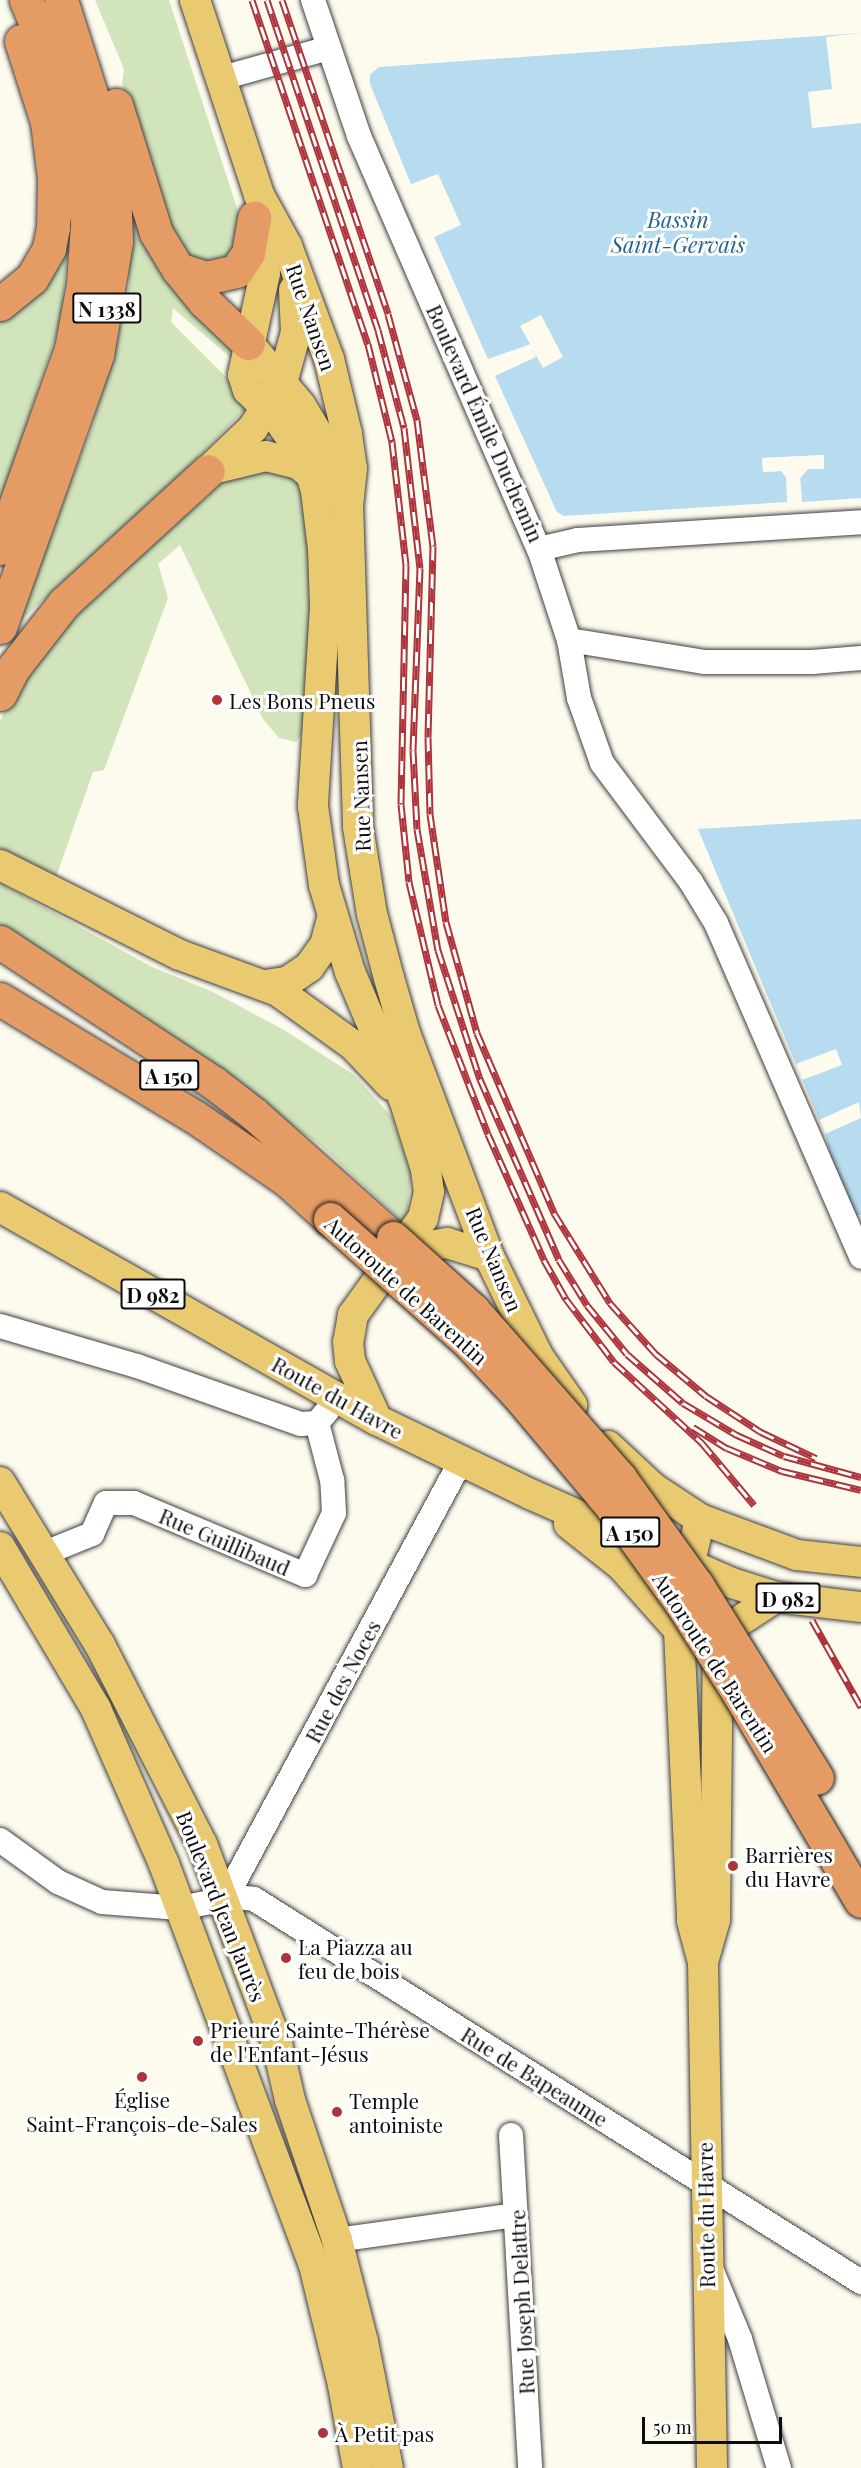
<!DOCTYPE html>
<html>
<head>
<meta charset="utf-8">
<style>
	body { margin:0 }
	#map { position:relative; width:861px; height:2468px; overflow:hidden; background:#fdfaee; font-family:"Playfair Display",serif }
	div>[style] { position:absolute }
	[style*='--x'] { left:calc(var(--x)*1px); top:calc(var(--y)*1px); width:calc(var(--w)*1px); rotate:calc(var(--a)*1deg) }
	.green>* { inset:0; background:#d1e4bb }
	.water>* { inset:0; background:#b7dcef }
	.pier>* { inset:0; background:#fdfaee }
	.roads { filter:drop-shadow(0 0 2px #3f3f3f) drop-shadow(0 0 2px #3f3f3f) }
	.minor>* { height:24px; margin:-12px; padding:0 12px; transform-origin:12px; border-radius:12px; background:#fff }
	.major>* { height:30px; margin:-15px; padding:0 15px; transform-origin:15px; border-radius:15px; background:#eaca71 }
	.highway>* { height:33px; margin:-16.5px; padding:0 16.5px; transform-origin:16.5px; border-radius:16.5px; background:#e59c64 }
	.rail>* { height:7px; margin-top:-3.5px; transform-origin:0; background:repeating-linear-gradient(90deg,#fff 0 14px,#ae333b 0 28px); box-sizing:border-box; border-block:2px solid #ae333b }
	.bridges { filter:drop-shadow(0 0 2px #1d1d1d) drop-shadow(0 0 2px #1d1d1d) }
	.highway-bridge>* { height:33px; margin:-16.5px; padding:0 16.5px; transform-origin:16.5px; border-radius:16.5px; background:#e59c64 }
	.dots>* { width:16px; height:16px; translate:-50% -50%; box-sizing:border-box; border:3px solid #fff; border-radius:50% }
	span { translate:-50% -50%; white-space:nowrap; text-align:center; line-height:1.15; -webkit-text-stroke:6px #fff; paint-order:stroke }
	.shield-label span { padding:2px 4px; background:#fff; border:2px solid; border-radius:4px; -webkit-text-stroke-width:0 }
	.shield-label { font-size:20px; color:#0c0c0c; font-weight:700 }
	.street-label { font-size:21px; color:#0c0c0c }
	.poi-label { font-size:21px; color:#0c0c0c }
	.left { translate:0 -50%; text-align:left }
	.water-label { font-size:22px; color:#236391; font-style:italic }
	.scale { position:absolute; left:642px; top:2417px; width:140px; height:27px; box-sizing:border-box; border:3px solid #0c0c0c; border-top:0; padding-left:8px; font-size:18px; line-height:21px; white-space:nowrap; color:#0c0c0c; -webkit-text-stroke:4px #fff; paint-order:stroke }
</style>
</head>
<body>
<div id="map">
	<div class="green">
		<i style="clip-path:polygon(95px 0,169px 0,237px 208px,242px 229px,232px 256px,203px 265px,176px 247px,122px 83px,124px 69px)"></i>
		<i style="clip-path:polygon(129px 189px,237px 348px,233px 360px,173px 308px,171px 322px,230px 381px,245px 409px,197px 459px,18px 623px,91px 429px,112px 360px,129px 286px)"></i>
		<i style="clip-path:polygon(71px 210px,61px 321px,0 502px,0 313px)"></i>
		<i style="clip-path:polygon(257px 464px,294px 478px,310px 500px,318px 588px,309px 725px,296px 742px,279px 738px,263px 719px,180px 545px,158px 564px,168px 598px,104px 770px,93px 772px,56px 877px,0 854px,0 721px,16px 688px,51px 635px,131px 559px,206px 498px,229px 471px)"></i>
		<i style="clip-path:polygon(0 883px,152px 967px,213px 992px,284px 1030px,354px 1075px,392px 1117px,411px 1173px,406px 1225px,319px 1144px,0 926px)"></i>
	</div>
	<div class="water">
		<i style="clip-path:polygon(861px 33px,861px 498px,802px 502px,800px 478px,808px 469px,824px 469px,824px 455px,762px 458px,763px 472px,781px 471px,786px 477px,787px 502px,564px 516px,557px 512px,495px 376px,536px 357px,531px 344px,488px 359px,434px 237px,461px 225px,438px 174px,411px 184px,370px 84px,370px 75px,379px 67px)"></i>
		<i style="clip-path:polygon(861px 819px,861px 1215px,846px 1216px,825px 1134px,698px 829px)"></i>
	</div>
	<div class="pier">
		<i style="clip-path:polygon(861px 33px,861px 123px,812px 128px,808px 92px,832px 89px,826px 37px)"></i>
		<i style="clip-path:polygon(541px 315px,563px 357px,543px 368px,520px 326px)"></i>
		<i style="clip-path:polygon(824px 455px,824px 469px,808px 469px,800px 478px,802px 502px,797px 476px,807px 467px,821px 466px,821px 458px,765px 461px,766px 469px,782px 468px,789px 476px,790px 502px,786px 477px,781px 471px,763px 472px,762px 458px)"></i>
		<i style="clip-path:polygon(836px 1049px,842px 1065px,802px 1080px,796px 1064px)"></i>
		<i style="clip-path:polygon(859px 1102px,861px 1118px,825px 1134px,819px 1120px)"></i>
	</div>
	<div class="roads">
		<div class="minor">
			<i style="--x:313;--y:0;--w:144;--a:71.3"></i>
			<i style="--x:359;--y:136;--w:451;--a:66.5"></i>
			<i style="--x:539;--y:549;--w:96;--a:71.8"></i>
			<i style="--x:569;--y:640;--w:59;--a:80.2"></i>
			<i style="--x:579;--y:698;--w:69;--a:70.5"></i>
			<i style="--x:602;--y:763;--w:149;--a:53.2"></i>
			<i style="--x:691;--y:882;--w:48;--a:58.6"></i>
			<i style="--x:716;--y:923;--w:364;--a:66.5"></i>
			<i style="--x:222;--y:78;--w:111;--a:-15.7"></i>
			<i style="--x:539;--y:549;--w:40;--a:-13"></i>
			<i style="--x:578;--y:540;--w:284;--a:-3.6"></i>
			<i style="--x:569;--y:640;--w:138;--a:9.2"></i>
			<i style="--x:705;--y:662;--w:107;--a:0"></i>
			<i style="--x:812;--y:662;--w:49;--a:-4.7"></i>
			<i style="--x:0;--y:1326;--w:143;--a:16.3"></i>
			<i style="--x:137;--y:1366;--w:174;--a:19.5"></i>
			<i style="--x:301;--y:1424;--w:16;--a:-4"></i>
			<i style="--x:317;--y:1423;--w:16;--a:-50"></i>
			<i style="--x:45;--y:1553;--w:51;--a:-22"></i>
			<i style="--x:92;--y:1534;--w:34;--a:-66"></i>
			<i style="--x:106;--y:1503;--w:28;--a:0"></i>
			<i style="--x:134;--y:1503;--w:186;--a:22.8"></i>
			<i style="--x:305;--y:1575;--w:68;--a:-64.9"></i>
			<i style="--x:334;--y:1513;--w:33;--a:-93"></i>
			<i style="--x:332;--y:1480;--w:59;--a:-104.7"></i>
			<i style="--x:0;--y:1840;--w:72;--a:35.9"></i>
			<i style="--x:58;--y:1882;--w:48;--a:24.4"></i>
			<i style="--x:102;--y:1902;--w:78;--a:4.4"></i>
			<i style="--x:180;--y:1908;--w:57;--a:-11.1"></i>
			<i style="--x:236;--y:1897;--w:18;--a:6"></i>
			<i style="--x:254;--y:1899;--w:718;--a:32.25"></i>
			<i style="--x:224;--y:1901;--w:498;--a:-61.7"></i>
			<i style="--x:511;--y:2135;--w:334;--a:86.7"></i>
			<i style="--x:337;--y:2240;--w:180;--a:-8"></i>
			<i style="--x:712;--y:2271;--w:74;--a:67.6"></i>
			<i style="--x:740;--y:2339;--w:135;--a:73.2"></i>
		</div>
		<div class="major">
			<i style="--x:195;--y:0;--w:205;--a:71.8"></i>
			<i style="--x:259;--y:195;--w:58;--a:61.2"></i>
			<i style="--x:287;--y:246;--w:121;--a:69.6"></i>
			<i style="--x:329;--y:359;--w:77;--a:76.5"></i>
			<i style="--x:347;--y:434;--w:34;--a:82"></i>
			<i style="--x:352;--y:468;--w:37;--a:96"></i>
			<i style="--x:348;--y:505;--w:322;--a:88.2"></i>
			<i style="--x:358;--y:827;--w:88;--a:80.9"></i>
			<i style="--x:372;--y:914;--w:66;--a:75.1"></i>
			<i style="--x:389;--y:978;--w:57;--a:73.8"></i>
			<i style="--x:405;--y:1033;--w:238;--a:69.4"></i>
			<i style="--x:489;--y:1256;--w:111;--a:63.9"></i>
			<i style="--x:538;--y:1356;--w:60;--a:55.2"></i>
			<i style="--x:254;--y:218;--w:56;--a:78.7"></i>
			<i style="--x:265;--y:273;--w:104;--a:102.2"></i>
			<i style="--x:243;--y:375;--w:16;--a:72"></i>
			<i style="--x:248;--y:390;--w:47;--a:45"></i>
			<i style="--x:281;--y:423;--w:46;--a:55.6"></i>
			<i style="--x:307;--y:461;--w:31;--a:73"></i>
			<i style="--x:316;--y:491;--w:58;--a:83.1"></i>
			<i style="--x:323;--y:549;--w:58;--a:88"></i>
			<i style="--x:325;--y:607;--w:199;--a:93.5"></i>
			<i style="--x:313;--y:806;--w:80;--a:82.1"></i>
			<i style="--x:324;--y:885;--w:91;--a:73.4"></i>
			<i style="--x:350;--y:972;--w:138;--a:67"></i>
			<i style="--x:404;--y:1099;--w:73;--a:72.6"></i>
			<i style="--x:426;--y:1169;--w:23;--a:83"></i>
			<i style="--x:429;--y:1192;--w:27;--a:103"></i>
			<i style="--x:423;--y:1218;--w:120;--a:125.8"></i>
			<i style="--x:353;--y:1315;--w:27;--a:100"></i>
			<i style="--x:348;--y:1342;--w:19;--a:84"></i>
			<i style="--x:350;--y:1361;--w:65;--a:65.4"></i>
			<i style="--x:248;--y:343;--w:82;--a:49.9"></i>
			<i style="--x:301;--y:406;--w:39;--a:59"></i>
			<i style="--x:321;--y:439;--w:69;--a:67.9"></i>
			<i style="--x:217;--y:468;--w:50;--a:-13.8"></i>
			<i style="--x:266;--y:456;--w:33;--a:14"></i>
			<i style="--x:298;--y:464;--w:16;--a:38"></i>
			<i style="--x:208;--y:471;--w:62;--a:-43.7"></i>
			<i style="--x:253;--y:428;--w:54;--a:-57.2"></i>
			<i style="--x:282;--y:383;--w:53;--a:-74.6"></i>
			<i style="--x:296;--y:332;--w:42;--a:-92.7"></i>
			<i style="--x:0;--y:865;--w:201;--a:26.6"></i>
			<i style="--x:180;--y:955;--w:104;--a:20.2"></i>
			<i style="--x:278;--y:991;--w:92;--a:35.8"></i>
			<i style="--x:353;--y:1045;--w:55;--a:46.5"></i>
			<i style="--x:265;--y:985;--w:22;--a:-8"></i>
			<i style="--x:287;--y:982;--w:27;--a:-34"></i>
			<i style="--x:309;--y:967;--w:27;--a:-54"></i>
			<i style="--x:325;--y:945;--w:30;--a:-75"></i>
			<i style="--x:0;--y:1207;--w:433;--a:29.5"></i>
			<i style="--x:377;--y:1420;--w:170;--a:25.8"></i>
			<i style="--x:530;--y:1494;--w:221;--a:23.8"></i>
			<i style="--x:732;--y:1583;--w:46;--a:17.7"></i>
			<i style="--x:776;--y:1597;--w:86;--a:6.7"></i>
			<i style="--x:402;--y:1250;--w:46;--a:-8.8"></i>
			<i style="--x:447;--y:1243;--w:44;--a:17.2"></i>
			<i style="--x:608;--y:1446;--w:62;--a:43"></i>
			<i style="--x:653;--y:1488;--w:56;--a:33.4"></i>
			<i style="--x:700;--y:1519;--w:103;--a:20.4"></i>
			<i style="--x:797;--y:1555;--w:64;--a:6.2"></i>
			<i style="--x:0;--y:1482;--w:191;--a:58.5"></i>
			<i style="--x:100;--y:1645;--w:224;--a:62.9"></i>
			<i style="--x:202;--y:1844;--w:214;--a:69.4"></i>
			<i style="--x:277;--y:2044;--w:57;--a:76.9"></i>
			<i style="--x:290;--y:2100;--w:148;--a:71.4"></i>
			<i style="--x:337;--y:2240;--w:105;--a:75.7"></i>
			<i style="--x:363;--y:2342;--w:128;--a:78.8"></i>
			<i style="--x:700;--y:1519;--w:80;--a:103"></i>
			<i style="--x:682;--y:1597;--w:33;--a:95"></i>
			<i style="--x:679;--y:1630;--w:291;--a:87.4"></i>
			<i style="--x:692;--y:1921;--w:42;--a:75"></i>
			<i style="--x:703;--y:1962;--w:506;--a:88.98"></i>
			<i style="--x:569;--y:1524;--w:66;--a:38.3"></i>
			<i style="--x:621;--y:1565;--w:87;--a:48.3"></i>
			<i style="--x:0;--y:1547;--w:188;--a:59.3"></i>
			<i style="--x:96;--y:1709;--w:169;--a:66.3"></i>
			<i style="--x:164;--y:1864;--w:428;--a:69.5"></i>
			<i style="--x:314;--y:2265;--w:123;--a:76.4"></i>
			<i style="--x:343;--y:2385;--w:84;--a:79.8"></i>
			<i style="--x:718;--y:1635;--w:69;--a:-33.2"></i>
			<i style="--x:703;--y:1962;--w:44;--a:-74.1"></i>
			<i style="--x:715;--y:1920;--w:268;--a:-89.4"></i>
		</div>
		<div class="highway">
			<i style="--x:116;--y:105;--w:134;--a:72.6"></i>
			<i style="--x:156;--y:233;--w:42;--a:58.6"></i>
			<i style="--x:178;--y:269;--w:41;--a:50.9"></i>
			<i style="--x:204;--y:301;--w:61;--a:43.7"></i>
			<i style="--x:178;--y:269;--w:29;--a:18"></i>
			<i style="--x:206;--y:278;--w:31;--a:-13"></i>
			<i style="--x:236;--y:271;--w:22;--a:-56"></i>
			<i style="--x:248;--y:253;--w:36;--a:-80"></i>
			<i style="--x:0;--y:304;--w:41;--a:-39.1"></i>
			<i style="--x:32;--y:278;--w:34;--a:-60"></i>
			<i style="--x:49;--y:248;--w:21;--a:-79"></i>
			<i style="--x:53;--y:227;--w:49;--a:-88.8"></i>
			<i style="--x:54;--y:178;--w:56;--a:-97.1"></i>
			<i style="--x:47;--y:122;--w:85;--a:-107.8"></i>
			<i style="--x:0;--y:548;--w:211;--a:-70.4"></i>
			<i style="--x:71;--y:349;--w:66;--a:-79.5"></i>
			<i style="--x:83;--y:284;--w:61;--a:-86.2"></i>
			<i style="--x:87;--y:223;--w:96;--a:-97.8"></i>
			<i style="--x:74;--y:128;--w:38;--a:-105"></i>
			<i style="--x:64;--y:91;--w:99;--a:-112.7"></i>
			<i style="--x:0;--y:627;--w:289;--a:-70.4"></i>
			<i style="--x:97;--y:355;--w:115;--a:-80.5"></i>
			<i style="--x:116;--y:242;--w:56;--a:-92"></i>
			<i style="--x:114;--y:186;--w:49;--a:-100.6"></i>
			<i style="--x:105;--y:138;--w:145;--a:-107.7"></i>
			<i style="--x:0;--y:694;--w:30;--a:-63"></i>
			<i style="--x:14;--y:667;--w:81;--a:-52"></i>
			<i style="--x:64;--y:603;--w:195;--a:-42.5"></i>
			<i style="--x:0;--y:942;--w:256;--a:33.4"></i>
			<i style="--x:214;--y:1083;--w:51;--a:37.8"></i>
			<i style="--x:254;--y:1114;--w:186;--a:41.7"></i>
			<i style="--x:0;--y:999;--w:228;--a:31.2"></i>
			<i style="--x:195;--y:1117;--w:112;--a:34.4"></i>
			<i style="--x:287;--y:1180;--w:58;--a:42.2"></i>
		</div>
	</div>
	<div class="rail">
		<i style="--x:252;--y:0;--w:363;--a:71.4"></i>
		<i style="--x:368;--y:344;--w:101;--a:76.2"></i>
		<i style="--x:392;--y:442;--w:124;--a:83.5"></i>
		<i style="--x:406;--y:565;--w:239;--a:91.2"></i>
		<i style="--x:401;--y:804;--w:78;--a:84.1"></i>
		<i style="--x:409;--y:882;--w:126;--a:76.7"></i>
		<i style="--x:438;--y:1005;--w:138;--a:68.8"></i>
		<i style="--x:488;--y:1134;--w:138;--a:66"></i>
		<i style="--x:544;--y:1260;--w:45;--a:60.6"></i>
		<i style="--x:566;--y:1299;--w:79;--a:52.7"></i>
		<i style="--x:614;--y:1362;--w:120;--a:42.6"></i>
		<i style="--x:702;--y:1443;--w:81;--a:50"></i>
		<i style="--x:267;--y:0;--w:348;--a:71.4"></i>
		<i style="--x:378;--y:330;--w:101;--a:75.1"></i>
		<i style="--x:404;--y:428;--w:141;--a:83.5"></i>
		<i style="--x:420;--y:568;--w:182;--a:92.2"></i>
		<i style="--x:413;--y:750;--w:79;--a:87.1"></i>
		<i style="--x:417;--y:829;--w:123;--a:80.2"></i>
		<i style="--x:438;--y:950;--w:136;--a:72"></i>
		<i style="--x:480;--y:1079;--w:197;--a:66.4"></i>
		<i style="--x:559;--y:1260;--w:53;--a:58.1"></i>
		<i style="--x:587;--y:1305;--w:63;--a:50.8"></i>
		<i style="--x:627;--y:1354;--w:74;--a:41.2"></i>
		<i style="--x:683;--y:1403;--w:63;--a:30.7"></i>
		<i style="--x:737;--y:1435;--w:51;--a:24.1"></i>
		<i style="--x:784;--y:1456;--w:80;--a:15.3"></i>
		<i style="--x:282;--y:0;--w:331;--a:71.3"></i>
		<i style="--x:388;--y:314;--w:110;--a:74.7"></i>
		<i style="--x:417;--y:420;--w:127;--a:82.8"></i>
		<i style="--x:433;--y:546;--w:191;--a:91.5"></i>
		<i style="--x:428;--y:737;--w:77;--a:88.5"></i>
		<i style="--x:430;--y:814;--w:109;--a:81.6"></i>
		<i style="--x:446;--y:922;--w:115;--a:74.4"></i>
		<i style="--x:477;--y:1033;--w:196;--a:66.8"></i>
		<i style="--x:554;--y:1213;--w:106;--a:58.1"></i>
		<i style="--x:610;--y:1303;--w:69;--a:48"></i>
		<i style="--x:656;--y:1354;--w:65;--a:40"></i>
		<i style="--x:706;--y:1396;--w:66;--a:33.2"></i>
		<i style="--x:761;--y:1432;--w:61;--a:25.3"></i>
		<i style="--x:693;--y:1427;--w:40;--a:32"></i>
		<i style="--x:727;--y:1448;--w:60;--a:22.7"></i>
		<i style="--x:782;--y:1471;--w:81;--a:13.5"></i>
		<i style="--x:812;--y:1620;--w:100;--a:60.6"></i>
	</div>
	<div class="bridges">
		<div class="highway-bridge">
			<i style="--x:330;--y:1219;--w:186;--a:41.7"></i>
			<i style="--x:469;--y:1343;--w:71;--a:46.7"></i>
			<i style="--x:518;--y:1395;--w:146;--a:50"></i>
			<i style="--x:612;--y:1507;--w:118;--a:54.3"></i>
			<i style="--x:681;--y:1603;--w:108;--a:57.5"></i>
			<i style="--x:739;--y:1694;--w:240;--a:59.5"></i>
			<i style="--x:393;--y:1238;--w:108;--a:42"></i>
			<i style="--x:473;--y:1310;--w:223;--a:48.8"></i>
			<i style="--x:620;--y:1478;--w:132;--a:54.3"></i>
			<i style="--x:697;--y:1585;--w:227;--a:58.1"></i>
		</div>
	</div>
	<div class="dots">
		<i style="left:217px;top:700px;background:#ae333b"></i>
		<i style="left:733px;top:1866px;background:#ae333b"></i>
		<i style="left:286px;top:1958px;background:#ae333b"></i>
		<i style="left:198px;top:2041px;background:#ae333b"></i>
		<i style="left:142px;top:2077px;background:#ae333b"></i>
		<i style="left:337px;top:2112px;background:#ae333b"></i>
		<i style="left:323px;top:2433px;background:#ae333b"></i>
	</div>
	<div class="shield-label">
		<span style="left:107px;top:308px">N 1338</span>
		<span style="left:169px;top:1075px">A 150</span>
		<span style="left:153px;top:1294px">D 982</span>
		<span style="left:630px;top:1532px">A 150</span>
		<span style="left:788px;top:1598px">D 982</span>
	</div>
	<div class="street-label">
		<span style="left:312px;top:317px;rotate:71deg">Rue Nansen</span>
		<span style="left:486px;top:423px;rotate:66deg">Boulevard Émile Duchemin</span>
		<span style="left:360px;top:796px;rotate:-92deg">Rue Nansen</span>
		<span style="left:495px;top:1259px;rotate:67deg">Rue Nansen</span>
		<span style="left:407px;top:1290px;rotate:42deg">Autoroute de Barentin</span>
		<span style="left:338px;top:1397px;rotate:29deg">Route du Havre</span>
		<span style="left:225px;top:1541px;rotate:23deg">Rue Guillibaud</span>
		<span style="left:716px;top:1662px;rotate:57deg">Autoroute de Barentin</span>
		<span style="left:342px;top:1681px;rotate:-62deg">Rue des Noces</span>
		<span style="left:222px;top:1906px;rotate:68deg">Boulevard Jean Jaurès</span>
		<span style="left:535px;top:2076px;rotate:32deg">Rue de Bapeaume</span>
		<span style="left:705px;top:2215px;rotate:-91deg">Route du Havre</span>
		<span style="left:521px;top:2302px;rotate:-93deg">Rue Joseph Delattre</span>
	</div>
	<div class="poi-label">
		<span class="left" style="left:229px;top:700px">Les Bons Pneus</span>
		<span class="left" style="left:745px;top:1866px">Barrières<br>du Havre</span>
		<span class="left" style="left:298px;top:1958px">La Piazza au<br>feu de bois</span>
		<span class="left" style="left:210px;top:2041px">Prieuré Sainte-Thérèse<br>de l'Enfant-Jésus</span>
		<span style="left:142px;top:2111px">Église<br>Saint-François-de-Sales</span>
		<span class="left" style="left:349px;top:2112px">Temple<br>antoiniste</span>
		<span class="left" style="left:335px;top:2433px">À Petit pas</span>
	</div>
	<div class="water-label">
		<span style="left:678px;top:232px">Bassin<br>Saint-Gervais</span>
	</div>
	<div class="scale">50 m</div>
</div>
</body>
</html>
